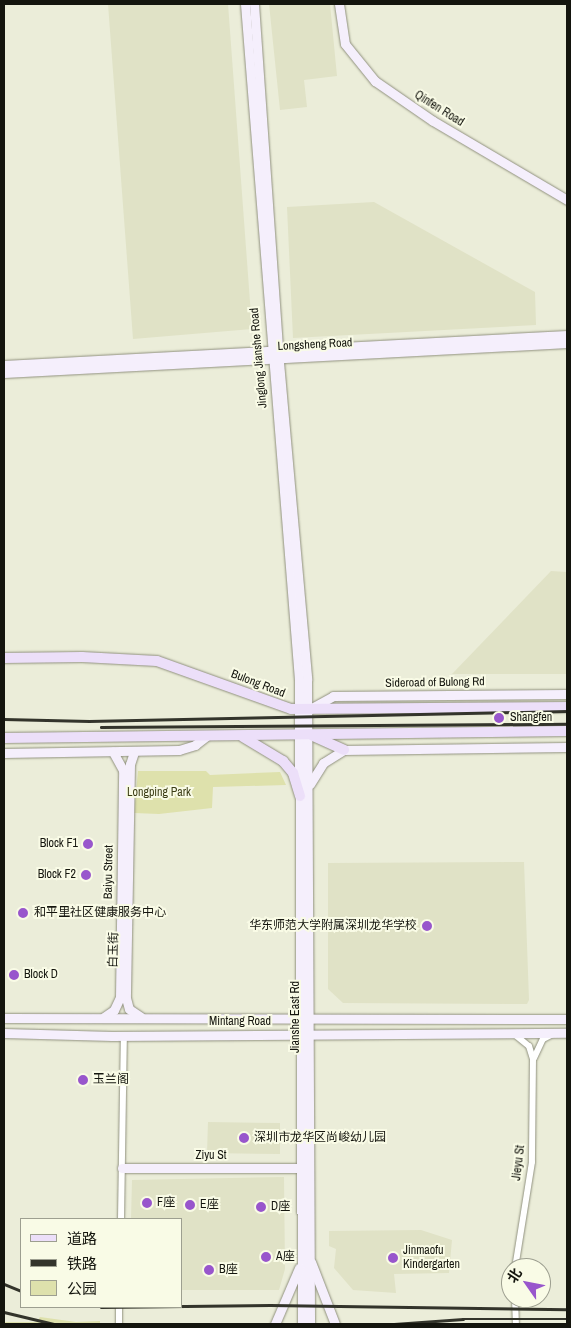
<!DOCTYPE html>
<html>
<head>
<meta charset="utf-8">
<style>
	body { margin:0 }
	#map { position:relative; width:571px; height:1328px; overflow:hidden; background:#ebedd9; font-family:"Archivo Narrow","Noto Sans SC",sans-serif }
	div>[style] { position:absolute }
	[style*='--x'] { left:calc(var(--x)*1px); top:calc(var(--y)*1px); width:calc(var(--w)*1px); rotate:calc(var(--a)*1deg) }
	.built>* { inset:0; background:#e0e2c6 }
	.green>* { inset:0; background:#dee1ac }
	.roads { filter:drop-shadow(0 0 1px #90917f) drop-shadow(0 0 1px #90917f) }
	.street>* { height:6px; margin:-3px; padding:0 3px; transform-origin:3px; border-radius:3px; background:#fff }
	.secondary>* { height:9px; margin:-4.5px; padding:0 4.5px; transform-origin:4.5px; border-radius:4.5px; background:#f5effc }
	.primary>* { height:10px; margin:-5px; padding:0 5px; transform-origin:5px; border-radius:5px; background:#ecdff9 }
	.rail>* { height:2.5px; margin:-1.25px; padding:0 1.25px; transform-origin:1.25px; border-radius:1.25px; background:#33342b }
	.dots>* { width:14px; height:14px; translate:-50% -50%; box-sizing:border-box; border:2px solid #f9fbe6; border-radius:50% }
	span { translate:-50% -50%; white-space:nowrap; text-align:center; line-height:1.15; -webkit-text-stroke:4px #f9fbe6; paint-order:stroke }
	.street-label { font-size:12px; color:#14150e }
	.poi-label { font-size:12px; color:#14150e }
	.left { translate:0 -50%; text-align:left }
	.right { translate:-100% -50%; text-align:right }
	.park-label { font-size:12px; color:#3c3d16 }
	.frame { position:absolute; inset:0; border:5px solid #14150e; pointer-events:none }
	.legend { position:absolute; left:20px; top:1218px; width:162px; height:90px; box-sizing:border-box; background:#f9fbe6; border:1px solid #9d9f90; margin:0; padding:6px 9px; list-style:none; font-size:15px; color:#14150e }
	.legend li { display:flex; align-items:center; gap:10px; height:25px }
	.legend b { width:25px; border:1px solid #9d9f90 }
	.north { position:absolute; left:501px; top:1258px; width:50px; height:50px; box-sizing:border-box; background:#f9fbe6; border:1px solid #9d9f90; border-radius:50%; rotate:303deg; font-size:14px; font-weight:700; line-height:20px; text-align:center; color:#14150e }
	.north::after { content:''; display:block; margin:auto; width:18px; height:22px; background:#9856cc; clip-path:polygon(50% 0,100% 100%,50% 72%,0 100%) }
</style>
</head>
<body>
<div id="map">
	<div class="built">
		<i style="clip-path:polygon(108px 4px,228px 4px,252px 329px,133px 339px)"></i>
		<i style="clip-path:polygon(269px 4px,330px 4px,337px 76px,304px 80px,307px 107px,280px 110px)"></i>
		<i style="clip-path:polygon(374px 202px,535px 292px,536px 325px,293px 338px,287px 207px)"></i>
		<i style="clip-path:polygon(551px 571px,567px 572px,567px 674px,452px 674px)"></i>
		<i style="clip-path:polygon(524px 862px,529px 1000px,527px 1004px,343px 1003px,328px 989px,328px 863px)"></i>
		<i style="clip-path:polygon(208px 1122px,280px 1123px,280px 1154px,207px 1153px)"></i>
		<i style="clip-path:polygon(284px 1177px,285px 1269px,279px 1290px,181px 1290px,181px 1219px,131px 1219px,132px 1180px)"></i>
		<i style="clip-path:polygon(421px 1230px,452px 1240px,449px 1273px,394px 1274px,396px 1293px,353px 1290px,334px 1268px,336px 1249px,329px 1246px,329px 1231px)"></i>
	</div>
	<div class="green">
		<i style="clip-path:polygon(138px 771px,206px 771px,210px 775px,280px 772px,286px 785px,213px 787px,212px 808px,159px 814px,134px 813px)"></i>
		<i style="clip-path:polygon(40px 1317px,76px 1322px,100px 1321px,100px 1324px,4px 1324px,4px 1322px,37px 1322px)"></i>
	</div>
	<div class="roads">
		<div class="street">
			<i style="--x:514;--y:1034;--w:19;--a:39"></i>
			<i style="--x:529;--y:1046;--w:14;--a:73"></i>
			<i style="--x:533;--y:1059;--w:103;--a:90.6"></i>
			<i style="--x:532;--y:1162;--w:107;--a:99.1"></i>
			<i style="--x:534;--y:1058;--w:21;--a:-65"></i>
			<i style="--x:543;--y:1039;--w:11;--a:-27"></i>
			<i style="--x:121;--y:1219;--w:183;--a:-89.1"></i>
			<i style="--x:515;--y:1298;--w:26;--a:88"></i>
			<i style="--x:119;--y:1324;--w:17;--a:-90"></i>
		</div>
		<div class="secondary">
			<i style="--x:245;--y:4;--w:678;--a:85.43"></i>
			<i style="--x:299;--y:680;--w:644;--a:89.73"></i>
			<i style="--x:254;--y:4;--w:348;--a:86"></i>
			<i style="--x:278;--y:351;--w:329;--a:84.9"></i>
			<i style="--x:307;--y:679;--w:645;--a:89.73"></i>
			<i style="--x:339;--y:4;--w:40;--a:81.5"></i>
			<i style="--x:345;--y:44;--w:48;--a:51"></i>
			<i style="--x:375;--y:81;--w:70;--a:34.6"></i>
			<i style="--x:433;--y:121;--w:156;--a:30.5"></i>
			<i style="--x:4;--y:365;--w:564;--a:-3.05"></i>
			<i style="--x:4;--y:373;--w:564;--a:-3.05"></i>
			<i style="--x:310;--y:709;--w:26;--a:-29"></i>
			<i style="--x:333;--y:696;--w:234;--a:-0.5"></i>
			<i style="--x:134;--y:752;--w:13;--a:108"></i>
			<i style="--x:130;--y:764;--w:234;--a:91"></i>
			<i style="--x:126;--y:998;--w:11;--a:75"></i>
			<i style="--x:129;--y:1009;--w:14;--a:34"></i>
			<i style="--x:4;--y:753;--w:175;--a:-1"></i>
			<i style="--x:179;--y:750;--w:17;--a:-17"></i>
			<i style="--x:195;--y:745;--w:16;--a:-38"></i>
			<i style="--x:310;--y:784;--w:25;--a:-58"></i>
			<i style="--x:323;--y:763;--w:25;--a:-32"></i>
			<i style="--x:344;--y:750;--w:223;--a:-0.8"></i>
			<i style="--x:104;--y:1017;--w:12;--a:-35"></i>
			<i style="--x:114;--y:1010;--w:14;--a:-65"></i>
			<i style="--x:120;--y:997;--w:227;--a:-89.2"></i>
			<i style="--x:123;--y:770;--w:21;--a:-119"></i>
			<i style="--x:4;--y:1018;--w:563;--a:0.1"></i>
			<i style="--x:4;--y:1033;--w:108;--a:1.6"></i>
			<i style="--x:112;--y:1036;--w:455;--a:-0.4"></i>
			<i style="--x:122;--y:1168;--w:179;--a:0"></i>
			<i style="--x:311;--y:1262;--w:66;--a:68.8"></i>
			<i style="--x:275;--y:1324;--w:61;--a:-66.8"></i>
		</div>
		<div class="primary">
			<i style="--x:4;--y:658;--w:78;--a:-0.7"></i>
			<i style="--x:82;--y:657;--w:75;--a:3.1"></i>
			<i style="--x:157;--y:661;--w:142;--a:19.7"></i>
			<i style="--x:291;--y:709;--w:276;--a:-0.4"></i>
			<i style="--x:313;--y:736;--w:34;--a:24"></i>
			<i style="--x:243;--y:737;--w:47;--a:31"></i>
			<i style="--x:283;--y:761;--w:16;--a:50"></i>
			<i style="--x:293;--y:773;--w:24;--a:73"></i>
			<i style="--x:4;--y:738;--w:563;--a:-0.71"></i>
		</div>
	</div>
	<div class="rail">
		<i style="--x:4;--y:719;--w:85;--a:1.3"></i>
		<i style="--x:89;--y:721;--w:478;--a:-1.2"></i>
		<i style="--x:101;--y:727;--w:466;--a:-0.4"></i>
		<i style="--x:4;--y:1284;--w:18;--a:22"></i>
		<i style="--x:101;--y:1307;--w:169;--a:-0.7"></i>
		<i style="--x:270;--y:1305;--w:297;--a:0.8"></i>
		<i style="--x:4;--y:1312;--w:51;--a:13.5"></i>
		<i style="--x:394;--y:1324;--w:69;--a:-4.1"></i>
		<i style="--x:463;--y:1319;--w:104;--a:0"></i>
	</div>
	<div class="dots">
		<i style="left:499px;top:718px;background:#9856cc"></i>
		<i style="left:88px;top:844px;background:#9856cc"></i>
		<i style="left:86px;top:875px;background:#9856cc"></i>
		<i style="left:23px;top:913px;background:#9856cc"></i>
		<i style="left:427px;top:926px;background:#9856cc"></i>
		<i style="left:14px;top:975px;background:#9856cc"></i>
		<i style="left:83px;top:1080px;background:#9856cc"></i>
		<i style="left:244px;top:1138px;background:#9856cc"></i>
		<i style="left:147px;top:1203px;background:#9856cc"></i>
		<i style="left:190px;top:1205px;background:#9856cc"></i>
		<i style="left:261px;top:1207px;background:#9856cc"></i>
		<i style="left:266px;top:1257px;background:#9856cc"></i>
		<i style="left:393px;top:1258px;background:#9856cc"></i>
		<i style="left:209px;top:1270px;background:#9856cc"></i>
	</div>
	<div class="street-label">
		<span style="left:439px;top:109px;rotate:32deg">Qinfen Road</span>
		<span style="left:315px;top:345px;rotate:-3deg">Longsheng Road</span>
		<span style="left:259px;top:358px;rotate:-95deg">Jinglong Jianshe Road</span>
		<span style="left:435px;top:683px;rotate:-1deg">Sideroad of Bulong Rd</span>
		<span style="left:258px;top:684px;rotate:21deg">Bulong Road</span>
		<span style="left:109px;top:872px;rotate:-89deg">Baiyu Street</span>
		<span style="left:114px;top:950px;rotate:-89deg">白玉街</span>
		<span style="left:296px;top:1017px;rotate:-90deg">Jianshe East Rd</span>
		<span style="left:240px;top:1022px">Mintang Road</span>
		<span style="left:211px;top:1156px">Ziyu St</span>
		<span style="left:519px;top:1163px;rotate:-83deg">Jieyu St</span>
	</div>
	<div class="poi-label">
		<span class="left" style="left:510px;top:718px">Shangfen</span>
		<span class="right" style="left:78px;top:844px">Block F1</span>
		<span class="right" style="left:76px;top:875px">Block F2</span>
		<span class="left" style="left:34px;top:913px">和平里社区健康服务中心</span>
		<span class="right" style="left:417px;top:926px">华东师范大学附属深圳龙华学校</span>
		<span class="left" style="left:24px;top:975px">Block D</span>
		<span class="left" style="left:93px;top:1080px">玉兰阁</span>
		<span class="left" style="left:254px;top:1138px">深圳市龙华区尚峻幼儿园</span>
		<span class="left" style="left:157px;top:1203px">F座</span>
		<span class="left" style="left:200px;top:1205px">E座</span>
		<span class="left" style="left:271px;top:1207px">D座</span>
		<span class="left" style="left:403px;top:1258px">Jinmaofu<br>Kindergarten</span>
		<span class="left" style="left:276px;top:1257px">A座</span>
		<span class="left" style="left:219px;top:1270px">B座</span>
	</div>
	<div class="park-label">
		<span style="left:159px;top:793px">Longping Park</span>
	</div>
	<div class="frame"></div>
	<ul class="legend">
	<li><b style="height:6px;background:#ecdff9"></b>道路</li>
	<li><b style="height:6px;background:#33342b"></b>铁路</li>
	<li><b style="height:14px;background:#dee1ac"></b>公园</li>
	</ul>
	<div class="north">北</div>
</div>
</body>
</html>
